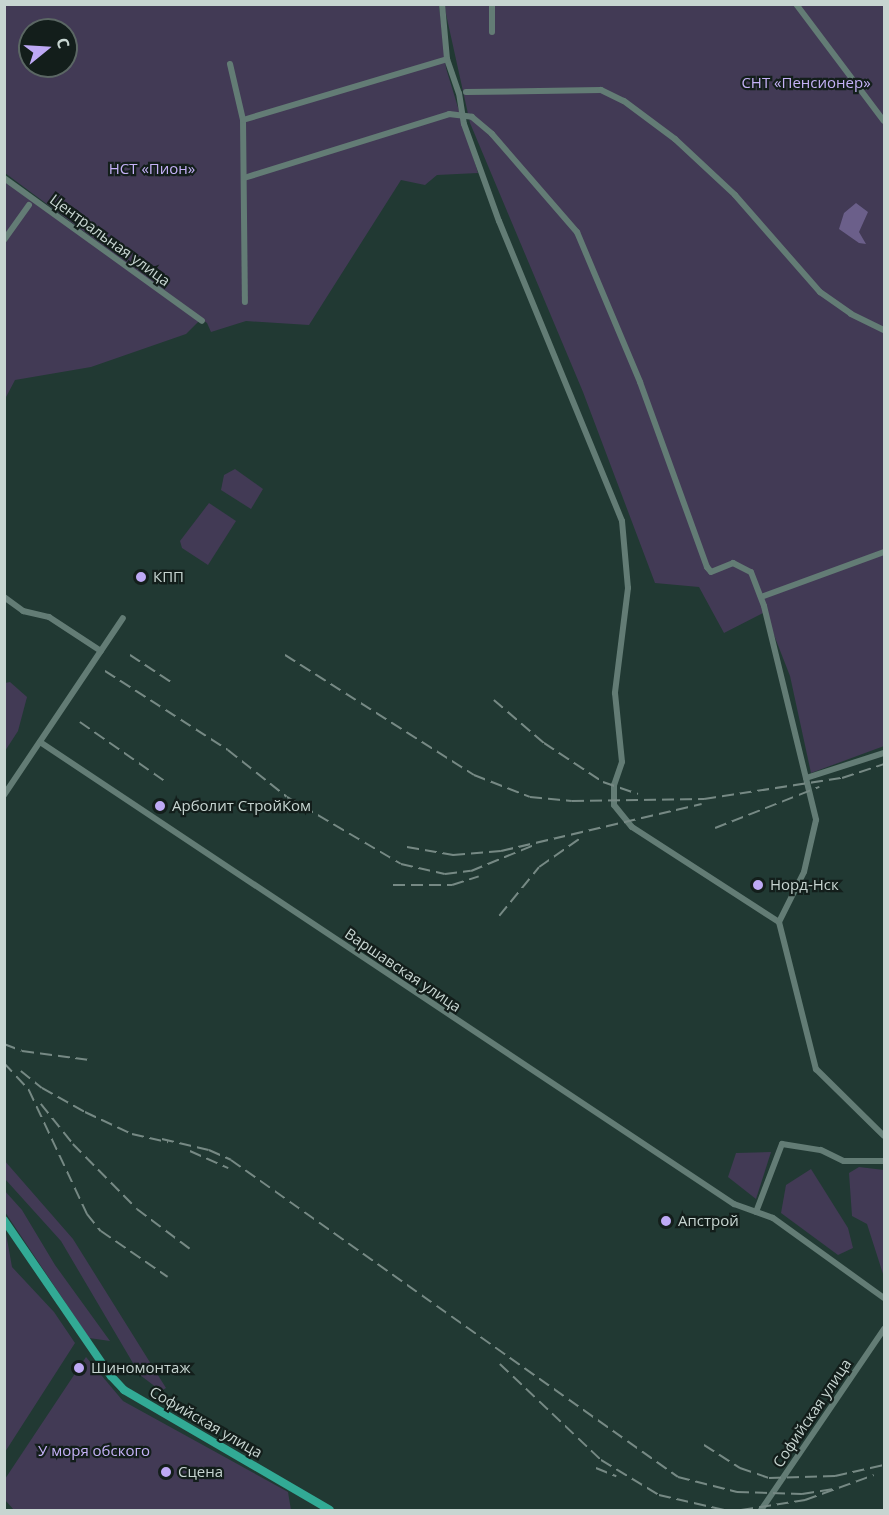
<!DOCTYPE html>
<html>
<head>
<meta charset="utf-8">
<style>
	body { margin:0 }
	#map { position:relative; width:889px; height:1515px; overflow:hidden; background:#213933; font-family:"Open Sans",sans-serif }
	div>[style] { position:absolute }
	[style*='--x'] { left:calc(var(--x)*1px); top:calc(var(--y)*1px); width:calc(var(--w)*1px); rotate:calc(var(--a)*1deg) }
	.green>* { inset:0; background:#423a55 }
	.water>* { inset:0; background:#6b5f8a }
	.minor>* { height:6px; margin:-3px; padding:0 3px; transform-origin:3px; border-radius:3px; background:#637c75 }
	.major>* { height:8px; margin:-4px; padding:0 4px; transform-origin:4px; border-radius:4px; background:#32aa95 }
	.rail>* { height:1.5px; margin-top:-0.75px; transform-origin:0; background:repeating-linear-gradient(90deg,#768984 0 12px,transparent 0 18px) }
	.dots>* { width:16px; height:16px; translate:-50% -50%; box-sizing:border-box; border:3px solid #131e1b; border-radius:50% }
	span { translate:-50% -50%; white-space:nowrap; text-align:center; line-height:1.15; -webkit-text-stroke:4.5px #131e1b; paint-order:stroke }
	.park-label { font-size:15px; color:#c4b1f6 }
	.street-label { font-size:15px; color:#c7d5d1 }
	.poi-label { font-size:15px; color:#c7d5d1 }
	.left { translate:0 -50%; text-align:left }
	.frame { position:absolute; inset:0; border:6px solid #c7d5d1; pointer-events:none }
	.north { position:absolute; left:18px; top:18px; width:60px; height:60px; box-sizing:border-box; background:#131e1b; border:2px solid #5b6764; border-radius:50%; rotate:72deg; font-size:16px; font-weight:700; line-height:24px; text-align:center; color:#c7d5d1 }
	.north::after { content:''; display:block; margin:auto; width:21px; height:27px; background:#bea9f5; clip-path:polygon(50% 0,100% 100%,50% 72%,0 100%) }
</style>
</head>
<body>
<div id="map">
	<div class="green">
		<i style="clip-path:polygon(evenodd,4px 5px,439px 5px,446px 68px,478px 173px,437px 175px,425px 185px,401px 180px,309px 325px,246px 321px,211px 332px,207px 323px,5px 173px,4px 5px,30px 30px,66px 30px,66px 66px,30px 66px,30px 30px)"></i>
		<i style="clip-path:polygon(444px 5px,884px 5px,884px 746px,811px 773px,790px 676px,765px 612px,724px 633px,699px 587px,655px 583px,583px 392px,470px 123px)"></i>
		<i style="clip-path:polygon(5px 181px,199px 321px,186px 334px,91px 367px,15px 380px,5px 399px)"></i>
		<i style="clip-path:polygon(235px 469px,263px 489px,251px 509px,221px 490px,224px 475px)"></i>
		<i style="clip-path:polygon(209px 503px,236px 521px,208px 565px,182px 548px,180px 541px)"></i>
		<i style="clip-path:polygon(10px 682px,27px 697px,18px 731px,5px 751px,5px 683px)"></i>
		<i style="clip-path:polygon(771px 1152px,756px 1199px,728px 1177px,736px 1153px)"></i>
		<i style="clip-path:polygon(4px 1160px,73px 1239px,166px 1388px,161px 1391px,140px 1375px,61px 1241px,5px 1179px)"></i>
		<i style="clip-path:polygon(859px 1167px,884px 1170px,884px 1277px,867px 1224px,852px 1216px,849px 1173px)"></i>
		<i style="clip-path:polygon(811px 1169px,848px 1228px,853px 1248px,838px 1255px,781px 1213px,786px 1185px)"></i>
		<i style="clip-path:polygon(4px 1190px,22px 1210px,55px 1265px,110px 1341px,89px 1338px,5px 1212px)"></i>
		<i style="clip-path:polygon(4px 1222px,12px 1267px,54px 1312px,75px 1343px,5px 1452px)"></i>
		<i style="clip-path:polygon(86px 1357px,123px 1401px,288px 1492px,291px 1510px,14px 1510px,5px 1500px,5px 1479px)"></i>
	</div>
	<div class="water">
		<i style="clip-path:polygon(856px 203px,868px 212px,859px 232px,866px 244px,859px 243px,839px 229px,844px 213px)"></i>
	</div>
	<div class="minor">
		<i style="--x:442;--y:4;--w:55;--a:84.8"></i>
		<i style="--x:447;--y:59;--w:36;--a:71"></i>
		<i style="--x:459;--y:93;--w:31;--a:81"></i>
		<i style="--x:464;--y:124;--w:103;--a:70.2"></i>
		<i style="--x:499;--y:221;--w:324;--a:67.7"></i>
		<i style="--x:622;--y:521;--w:67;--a:84.9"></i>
		<i style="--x:628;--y:588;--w:106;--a:97.1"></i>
		<i style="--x:615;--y:693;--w:69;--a:84.2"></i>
		<i style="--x:622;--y:762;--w:24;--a:109"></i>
		<i style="--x:614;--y:785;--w:20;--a:90"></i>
		<i style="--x:614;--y:805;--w:28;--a:51"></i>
		<i style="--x:632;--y:827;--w:175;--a:32.9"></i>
		<i style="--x:796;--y:4;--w:146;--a:53.1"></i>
		<i style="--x:492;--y:32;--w:28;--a:-90"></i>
		<i style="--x:230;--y:64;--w:57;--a:76.9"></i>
		<i style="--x:243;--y:120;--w:182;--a:89.4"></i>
		<i style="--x:466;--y:92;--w:135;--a:-0.8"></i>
		<i style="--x:601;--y:90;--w:25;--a:26"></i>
		<i style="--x:624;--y:101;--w:64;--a:36.7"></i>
		<i style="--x:675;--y:139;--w:82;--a:43"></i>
		<i style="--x:735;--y:195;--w:129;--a:48.8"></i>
		<i style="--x:820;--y:292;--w:38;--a:35"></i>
		<i style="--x:851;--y:314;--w:37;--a:26"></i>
		<i style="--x:243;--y:120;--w:213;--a:-16.6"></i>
		<i style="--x:4;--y:178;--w:244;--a:35.8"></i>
		<i style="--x:244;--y:178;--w:215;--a:-17.3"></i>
		<i style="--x:449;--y:114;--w:23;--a:7"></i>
		<i style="--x:472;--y:117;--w:26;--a:40"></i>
		<i style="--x:492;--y:134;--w:130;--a:49.1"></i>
		<i style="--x:577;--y:232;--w:163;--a:67.2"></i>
		<i style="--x:640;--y:382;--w:197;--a:70.1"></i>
		<i style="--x:707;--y:567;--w:6;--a:51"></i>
		<i style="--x:711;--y:572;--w:24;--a:-22"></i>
		<i style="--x:733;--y:563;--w:20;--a:27"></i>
		<i style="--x:751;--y:572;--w:36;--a:69"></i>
		<i style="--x:764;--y:606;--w:220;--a:76.3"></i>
		<i style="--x:816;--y:820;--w:53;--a:103"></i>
		<i style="--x:804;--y:872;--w:56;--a:116.6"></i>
		<i style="--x:779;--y:922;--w:152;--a:75.9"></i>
		<i style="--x:816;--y:1069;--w:95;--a:44.6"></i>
		<i style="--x:4;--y:240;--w:43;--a:-54.5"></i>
		<i style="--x:4;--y:597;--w:24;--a:36"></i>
		<i style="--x:23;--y:611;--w:27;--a:13"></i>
		<i style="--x:49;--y:617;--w:62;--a:33.2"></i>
		<i style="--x:761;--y:597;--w:131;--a:-20.1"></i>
		<i style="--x:40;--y:742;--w:834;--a:33.65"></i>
		<i style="--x:734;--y:1204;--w:41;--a:19.7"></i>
		<i style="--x:773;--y:1218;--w:137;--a:35.8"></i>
		<i style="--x:806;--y:778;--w:82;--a:-17.8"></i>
		<i style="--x:4;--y:795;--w:213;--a:-56.1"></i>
		<i style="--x:756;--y:1212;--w:73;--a:-69.1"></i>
		<i style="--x:782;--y:1144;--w:39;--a:9"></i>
		<i style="--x:821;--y:1150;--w:25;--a:26"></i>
		<i style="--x:844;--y:1161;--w:40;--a:0"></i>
		<i style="--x:761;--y:1510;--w:219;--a:-55.8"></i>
	</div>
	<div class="major">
		<i style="--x:4;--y:1220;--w:189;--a:55.6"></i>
		<i style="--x:111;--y:1376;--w:19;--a:47"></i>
		<i style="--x:124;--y:1390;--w:238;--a:30.2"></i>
	</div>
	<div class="rail">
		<i style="--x:130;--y:655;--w:53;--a:33.4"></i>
		<i style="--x:285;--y:655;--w:224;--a:32.4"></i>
		<i style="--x:474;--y:775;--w:60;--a:21.4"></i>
		<i style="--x:530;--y:797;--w:42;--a:5.4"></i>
		<i style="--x:572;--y:801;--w:132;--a:-0.9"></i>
		<i style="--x:704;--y:799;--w:140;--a:-8.7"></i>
		<i style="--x:842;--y:778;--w:44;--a:-18.4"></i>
		<i style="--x:105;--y:671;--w:146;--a:32.7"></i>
		<i style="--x:228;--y:750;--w:75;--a:38.5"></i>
		<i style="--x:287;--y:797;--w:132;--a:30.4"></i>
		<i style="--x:401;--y:864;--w:45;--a:12.8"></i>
		<i style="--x:445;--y:874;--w:26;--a:-7"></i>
		<i style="--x:471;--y:871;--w:68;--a:-22.4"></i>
		<i style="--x:494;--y:700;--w:66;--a:40.7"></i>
		<i style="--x:544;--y:743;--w:71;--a:33.5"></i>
		<i style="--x:603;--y:782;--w:37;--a:19"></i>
		<i style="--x:80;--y:722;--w:105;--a:34.9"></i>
		<i style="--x:715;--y:828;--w:112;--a:-21.5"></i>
		<i style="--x:407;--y:847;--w:47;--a:9.9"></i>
		<i style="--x:453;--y:855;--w:48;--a:-4.8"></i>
		<i style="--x:501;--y:851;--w:206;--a:-13.2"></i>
		<i style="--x:393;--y:885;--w:59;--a:0"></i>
		<i style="--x:452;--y:885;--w:28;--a:-18"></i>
		<i style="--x:499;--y:916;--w:63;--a:-50.8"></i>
		<i style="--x:539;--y:867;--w:49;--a:-35"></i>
		<i style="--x:4;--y:1044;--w:19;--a:21"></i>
		<i style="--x:22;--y:1051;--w:68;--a:7.7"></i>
		<i style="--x:4;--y:1063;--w:37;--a:47"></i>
		<i style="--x:29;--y:1090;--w:137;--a:64.9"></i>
		<i style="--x:87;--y:1214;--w:22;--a:51"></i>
		<i style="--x:101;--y:1231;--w:81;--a:34.5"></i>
		<i style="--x:21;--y:1071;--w:27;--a:39"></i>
		<i style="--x:42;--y:1088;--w:49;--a:29.2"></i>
		<i style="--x:85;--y:1112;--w:52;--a:25.1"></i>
		<i style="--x:132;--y:1134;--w:37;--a:13"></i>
		<i style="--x:41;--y:1104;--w:51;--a:51.3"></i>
		<i style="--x:73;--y:1144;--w:91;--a:45.4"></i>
		<i style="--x:137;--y:1209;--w:66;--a:37"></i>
		<i style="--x:162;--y:1139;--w:48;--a:13.2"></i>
		<i style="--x:209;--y:1150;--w:24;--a:24"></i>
		<i style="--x:231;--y:1160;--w:548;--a:35.34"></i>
		<i style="--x:678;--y:1477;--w:61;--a:14.3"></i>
		<i style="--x:737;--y:1492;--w:65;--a:1.8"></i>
		<i style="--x:802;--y:1494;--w:32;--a:-9"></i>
		<i style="--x:190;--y:1151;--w:42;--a:24.1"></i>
		<i style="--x:500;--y:1364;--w:139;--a:43.5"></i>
		<i style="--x:601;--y:1460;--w:68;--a:31.1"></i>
		<i style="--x:659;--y:1495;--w:67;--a:13"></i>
		<i style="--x:704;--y:1445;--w:43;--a:32.6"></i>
		<i style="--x:740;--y:1468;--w:31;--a:19"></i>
		<i style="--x:769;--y:1478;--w:66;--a:-1.7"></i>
		<i style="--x:835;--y:1476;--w:50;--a:-12.7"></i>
		<i style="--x:596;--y:1468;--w:22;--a:22"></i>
		<i style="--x:741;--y:1510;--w:65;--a:-8.9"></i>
		<i style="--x:805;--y:1500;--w:73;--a:-19.9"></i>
	</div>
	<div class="dots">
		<i style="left:141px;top:577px;background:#bea9f5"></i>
		<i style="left:160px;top:806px;background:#bea9f5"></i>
		<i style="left:758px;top:885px;background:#bea9f5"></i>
		<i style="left:666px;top:1221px;background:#bea9f5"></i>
		<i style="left:79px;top:1368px;background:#bea9f5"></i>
		<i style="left:166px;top:1472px;background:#bea9f5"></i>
	</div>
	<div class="park-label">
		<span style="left:806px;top:83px">СНТ «Пенсионер»</span>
		<span style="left:152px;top:169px">НСТ «Пион»</span>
		<span style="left:94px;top:1451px">У моря обского</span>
	</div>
	<div class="street-label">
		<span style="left:110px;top:240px;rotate:36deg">Центральная улица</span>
		<span style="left:403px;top:970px;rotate:34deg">Варшавская улица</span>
		<span style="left:812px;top:1413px;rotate:-56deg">Софийская улица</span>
		<span style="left:206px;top:1422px;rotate:30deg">Софийская улица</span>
	</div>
	<div class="poi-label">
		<span class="left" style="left:153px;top:577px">КПП</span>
		<span class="left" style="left:172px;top:806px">Арболит СтройКом</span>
		<span class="left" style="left:770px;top:885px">Норд-Нск</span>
		<span class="left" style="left:678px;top:1221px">Апстрой</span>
		<span class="left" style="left:91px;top:1368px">Шиномонтаж</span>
		<span class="left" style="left:178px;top:1472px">Сцена</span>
	</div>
	<div class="frame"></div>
	<div class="north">С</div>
</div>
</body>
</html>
